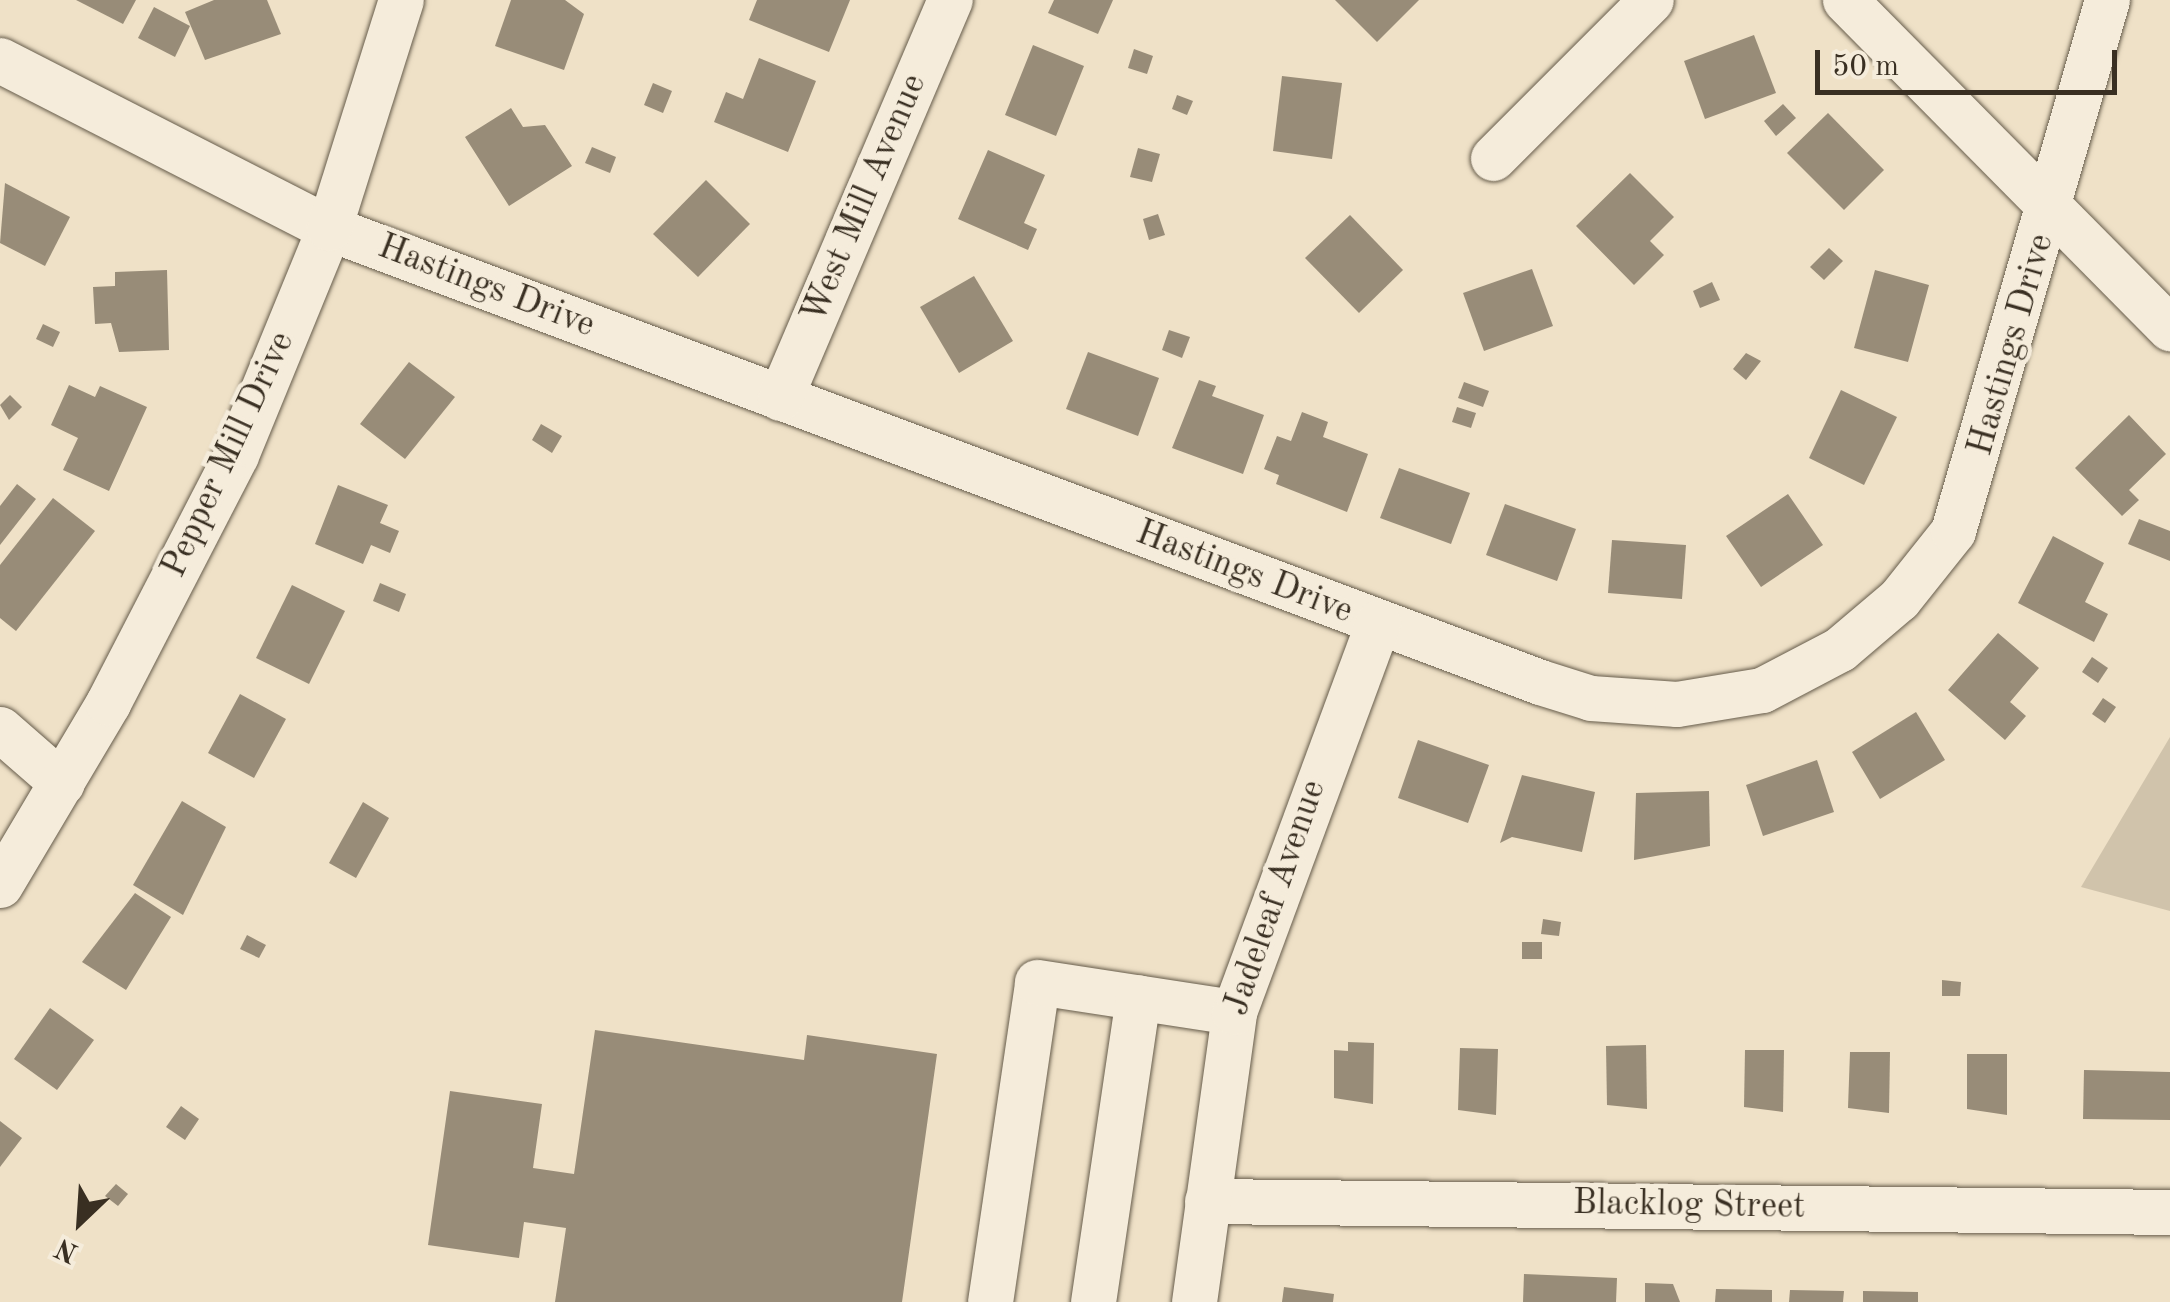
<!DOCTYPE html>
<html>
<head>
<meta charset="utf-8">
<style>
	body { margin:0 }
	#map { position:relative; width:2170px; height:1302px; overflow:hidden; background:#efe1c7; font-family:"Old Standard TT",serif }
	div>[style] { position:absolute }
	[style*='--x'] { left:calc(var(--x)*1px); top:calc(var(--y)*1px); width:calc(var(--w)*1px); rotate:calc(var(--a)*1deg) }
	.green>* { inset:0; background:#d0c3ab }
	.building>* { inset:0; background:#988c78 }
	.roads { filter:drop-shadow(0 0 2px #665c4b) drop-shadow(0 0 2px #665c4b) }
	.minor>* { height:45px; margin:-22.5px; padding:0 22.5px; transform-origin:22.5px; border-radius:22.5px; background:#f5ecdb }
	span { translate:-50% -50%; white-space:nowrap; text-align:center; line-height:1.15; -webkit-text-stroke:9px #f5ecdb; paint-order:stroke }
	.street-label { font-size:35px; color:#392f22 }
	.north { position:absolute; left:30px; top:1172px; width:100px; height:100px; -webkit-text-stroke:8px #f5ecdb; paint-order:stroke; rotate:205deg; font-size:28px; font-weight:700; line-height:40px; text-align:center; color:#392f22 }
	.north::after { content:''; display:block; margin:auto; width:35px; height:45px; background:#392f22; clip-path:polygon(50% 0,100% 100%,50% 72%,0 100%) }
	.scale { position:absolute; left:1815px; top:50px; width:302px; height:45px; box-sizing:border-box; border:5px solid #392f22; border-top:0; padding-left:12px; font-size:30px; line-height:35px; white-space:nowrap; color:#392f22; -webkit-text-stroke:8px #f5ecdb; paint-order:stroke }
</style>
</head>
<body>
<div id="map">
	<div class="green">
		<i style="clip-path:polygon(2170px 737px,2170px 911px,2081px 887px)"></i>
	</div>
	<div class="building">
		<i style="clip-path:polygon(76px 0,136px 0,123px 24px)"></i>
		<i style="clip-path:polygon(214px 0,267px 0,281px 34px,205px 60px,185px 12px)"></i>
		<i style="clip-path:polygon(511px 0,565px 0,584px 14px,564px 70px,495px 46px)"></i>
		<i style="clip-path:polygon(757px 0,850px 0,829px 52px,749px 20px)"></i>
		<i style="clip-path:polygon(1054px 0,1113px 0,1098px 34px,1048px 13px)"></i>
		<i style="clip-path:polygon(1335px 0,1419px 0,1377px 42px)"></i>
		<i style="clip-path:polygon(154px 7px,190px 26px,175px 57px,138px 38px)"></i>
		<i style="clip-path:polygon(1754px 35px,1776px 93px,1705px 119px,1684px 61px)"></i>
		<i style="clip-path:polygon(1033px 45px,1084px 66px,1056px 136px,1005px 115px)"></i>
		<i style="clip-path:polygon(1134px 49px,1153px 56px,1147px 74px,1128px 68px)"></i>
		<i style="clip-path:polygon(759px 58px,816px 81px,788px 152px,714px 122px,726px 92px,743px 99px)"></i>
		<i style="clip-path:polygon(1282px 76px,1342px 83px,1332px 159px,1273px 151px)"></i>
		<i style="clip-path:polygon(653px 83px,672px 91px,663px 113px,644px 105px)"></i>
		<i style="clip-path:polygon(1177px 95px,1193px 101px,1187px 115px,1172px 109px)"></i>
		<i style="clip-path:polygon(1783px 104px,1796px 118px,1776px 136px,1764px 121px)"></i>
		<i style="clip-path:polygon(511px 108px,523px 127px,545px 125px,572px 166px,509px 206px,465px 137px)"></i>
		<i style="clip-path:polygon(1828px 113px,1884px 170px,1844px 210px,1787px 153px)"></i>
		<i style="clip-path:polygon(592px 147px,616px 157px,610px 173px,585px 163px)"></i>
		<i style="clip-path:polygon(1138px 148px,1160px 154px,1152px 182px,1130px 177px)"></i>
		<i style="clip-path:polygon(988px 150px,1045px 175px,1024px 223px,1037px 229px,1028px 250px,958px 219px)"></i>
		<i style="clip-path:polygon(1630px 173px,1674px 217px,1650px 241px,1664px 255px,1634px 285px,1576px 226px)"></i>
		<i style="clip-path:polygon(706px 180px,750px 224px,698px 277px,653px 234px)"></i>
		<i style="clip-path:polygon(5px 183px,70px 217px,45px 266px,0 243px)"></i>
		<i style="clip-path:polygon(1158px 214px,1165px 235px,1149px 240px,1143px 219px)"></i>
		<i style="clip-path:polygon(1350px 215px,1403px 270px,1359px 313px,1305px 258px)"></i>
		<i style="clip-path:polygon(1829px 248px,1843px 261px,1824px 280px,1810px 267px)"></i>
		<i style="clip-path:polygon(1532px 269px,1553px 326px,1484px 351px,1463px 293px)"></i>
		<i style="clip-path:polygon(167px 270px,169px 350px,119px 352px,111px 323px,95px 324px,93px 287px,115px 286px,115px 272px)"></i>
		<i style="clip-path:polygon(1875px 270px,1929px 285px,1908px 362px,1854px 348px)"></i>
		<i style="clip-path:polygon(974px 276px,1013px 341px,959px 373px,920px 307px)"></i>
		<i style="clip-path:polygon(1712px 282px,1720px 300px,1700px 308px,1693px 291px)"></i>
		<i style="clip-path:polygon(43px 324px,60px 332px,53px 347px,36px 339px)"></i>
		<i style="clip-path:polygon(1169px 330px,1190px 337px,1182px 358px,1162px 350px)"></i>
		<i style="clip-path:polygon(1088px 352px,1159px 378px,1138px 436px,1066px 409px)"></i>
		<i style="clip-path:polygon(1746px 353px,1761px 361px,1746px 380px,1733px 369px)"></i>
		<i style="clip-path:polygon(409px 362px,455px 397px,405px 459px,360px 424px)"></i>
		<i style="clip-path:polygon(1199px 380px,1216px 386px,1212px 396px,1264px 415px,1243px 474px,1172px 448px)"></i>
		<i style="clip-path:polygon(1464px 382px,1489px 391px,1483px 407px,1458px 398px)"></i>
		<i style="clip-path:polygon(69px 385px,95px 397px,100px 386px,147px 407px,109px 491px,63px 470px,78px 438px,51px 425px)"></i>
		<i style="clip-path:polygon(1841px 390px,1897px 417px,1864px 485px,1809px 458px)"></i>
		<i style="clip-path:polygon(10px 395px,22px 407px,9px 420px,0 405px)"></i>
		<i style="clip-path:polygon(1457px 407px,1476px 413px,1471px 428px,1452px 422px)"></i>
		<i style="clip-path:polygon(1302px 412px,1328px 422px,1323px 437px,1368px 454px,1347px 512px,1276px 484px,1279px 475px,1264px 469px,1277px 436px,1291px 441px)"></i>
		<i style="clip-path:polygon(2129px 415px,2166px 454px,2129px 490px,2139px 500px,2122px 516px,2075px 468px)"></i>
		<i style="clip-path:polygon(541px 424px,562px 436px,552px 453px,532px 440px)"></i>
		<i style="clip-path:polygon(1399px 468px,1470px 493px,1451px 544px,1380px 518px)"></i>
		<i style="clip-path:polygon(17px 484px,36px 499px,0 545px,0 506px)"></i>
		<i style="clip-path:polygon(338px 485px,388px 505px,380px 523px,399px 531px,390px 553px,371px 545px,363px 564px,315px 544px)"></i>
		<i style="clip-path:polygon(1788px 494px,1823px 545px,1761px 587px,1726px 536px)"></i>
		<i style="clip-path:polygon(53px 498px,95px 531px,16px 631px,0 618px,0 565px)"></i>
		<i style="clip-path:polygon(1505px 504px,1576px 529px,1557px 581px,1486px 555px)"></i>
		<i style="clip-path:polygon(2139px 519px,2170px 531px,2170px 561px,2128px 544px)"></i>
		<i style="clip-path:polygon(2053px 536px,2104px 563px,2085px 602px,2108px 614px,2094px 642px,2018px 603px)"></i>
		<i style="clip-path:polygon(1612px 540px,1686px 545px,1682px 599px,1608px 593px)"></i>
		<i style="clip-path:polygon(380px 583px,406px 594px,399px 612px,373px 601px)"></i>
		<i style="clip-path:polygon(292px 585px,345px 611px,309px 684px,256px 658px)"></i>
		<i style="clip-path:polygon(1998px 633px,2039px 668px,2010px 702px,2026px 716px,2005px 740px,1948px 690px)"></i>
		<i style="clip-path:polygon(2092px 657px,2108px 668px,2098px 683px,2082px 672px)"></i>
		<i style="clip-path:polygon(240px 694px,286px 719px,254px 778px,208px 753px)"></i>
		<i style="clip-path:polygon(2103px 698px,2116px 707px,2105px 723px,2092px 714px)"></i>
		<i style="clip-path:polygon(1916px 712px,1945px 760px,1880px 799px,1852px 752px)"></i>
		<i style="clip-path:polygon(1418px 740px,1489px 765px,1468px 823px,1398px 798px)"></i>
		<i style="clip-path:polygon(1817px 760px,1834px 812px,1763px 836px,1746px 785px)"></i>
		<i style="clip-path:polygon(1522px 775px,1595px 792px,1582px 852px,1512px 837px,1500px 843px)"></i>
		<i style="clip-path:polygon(1709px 791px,1710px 846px,1634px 860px,1636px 793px)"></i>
		<i style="clip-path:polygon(182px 801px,226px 827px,183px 915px,133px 885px)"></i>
		<i style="clip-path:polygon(363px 802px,389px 818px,356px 878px,329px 863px)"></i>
		<i style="clip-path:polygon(135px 893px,171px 917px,126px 990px,82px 962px)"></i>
		<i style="clip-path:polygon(1543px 919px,1561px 922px,1559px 936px,1541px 934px)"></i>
		<i style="clip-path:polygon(247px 935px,266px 945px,259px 958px,240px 949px)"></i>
		<i style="clip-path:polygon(1522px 942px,1542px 942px,1542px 959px,1522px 959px)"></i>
		<i style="clip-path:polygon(1942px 980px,1961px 982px,1960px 996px,1942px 996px)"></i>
		<i style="clip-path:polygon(50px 1008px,94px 1040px,57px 1090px,14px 1059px)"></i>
		<i style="clip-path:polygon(595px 1030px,804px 1060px,807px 1035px,937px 1054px,902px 1302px,555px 1302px,566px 1228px,524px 1222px,519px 1258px,428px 1245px,450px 1091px,542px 1104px,533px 1168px,574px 1174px)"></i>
		<i style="clip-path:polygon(1348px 1042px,1374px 1043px,1373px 1104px,1334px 1098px,1334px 1050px,1348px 1051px)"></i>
		<i style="clip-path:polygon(1646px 1045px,1647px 1109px,1607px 1105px,1606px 1046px)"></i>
		<i style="clip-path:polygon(1460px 1048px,1498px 1049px,1496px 1115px,1458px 1110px)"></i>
		<i style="clip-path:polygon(1745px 1050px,1784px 1050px,1783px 1112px,1744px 1107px)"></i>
		<i style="clip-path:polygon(1850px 1052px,1890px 1052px,1889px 1113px,1848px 1108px)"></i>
		<i style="clip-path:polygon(1967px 1054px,2007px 1054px,2007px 1115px,1967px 1109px)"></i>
		<i style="clip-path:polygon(2084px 1070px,2170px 1072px,2170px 1120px,2083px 1119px)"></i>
		<i style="clip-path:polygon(181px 1106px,199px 1119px,185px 1140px,166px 1127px)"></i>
		<i style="clip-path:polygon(0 1121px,22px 1138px,0 1167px)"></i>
		<i style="clip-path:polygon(116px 1184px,128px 1194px,118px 1206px,105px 1196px)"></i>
		<i style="clip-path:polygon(1524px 1274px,1617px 1278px,1616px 1302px,1523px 1302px)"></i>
		<i style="clip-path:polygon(1645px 1283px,1673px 1284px,1680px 1302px,1645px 1302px)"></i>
		<i style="clip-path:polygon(1284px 1287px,1334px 1294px,1333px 1302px,1282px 1302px)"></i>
		<i style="clip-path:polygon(1716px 1289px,1772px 1290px,1772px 1302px,1715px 1302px)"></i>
		<i style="clip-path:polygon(1790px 1290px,1844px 1291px,1843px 1302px,1789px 1302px)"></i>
		<i style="clip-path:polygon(1863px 1291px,1918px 1292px,1918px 1302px,1863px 1302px)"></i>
	</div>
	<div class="roads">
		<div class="minor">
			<i style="--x:1845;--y:0;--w:462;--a:45.3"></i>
			<i style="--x:0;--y:60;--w:369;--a:27.1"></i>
			<i style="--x:329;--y:228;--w:1293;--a:20.55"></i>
			<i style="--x:1540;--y:682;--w:53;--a:17.4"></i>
			<i style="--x:1591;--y:698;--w:86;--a:4"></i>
			<i style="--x:1677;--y:704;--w:86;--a:-9.4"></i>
			<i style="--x:1762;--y:690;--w:88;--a:-27.7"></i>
			<i style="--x:1840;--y:649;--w:77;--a:-40.3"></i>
			<i style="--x:1899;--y:599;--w:87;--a:-51.5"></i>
			<i style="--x:1953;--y:531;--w:553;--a:-73.83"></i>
			<i style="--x:1493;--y:158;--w:223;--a:-45"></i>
			<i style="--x:780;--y:398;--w:433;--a:-66.9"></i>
			<i style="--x:0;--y:729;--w:82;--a:41.1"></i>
			<i style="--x:0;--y:885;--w:212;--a:-59.3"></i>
			<i style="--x:108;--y:703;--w:279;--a:-62.7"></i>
			<i style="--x:236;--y:455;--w:245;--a:-67.7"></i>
			<i style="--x:329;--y:228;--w:239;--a:-72.5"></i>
			<i style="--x:1207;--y:1201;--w:963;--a:0.65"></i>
			<i style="--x:990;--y:1302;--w:323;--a:-81.6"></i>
			<i style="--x:1037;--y:982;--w:199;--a:8.7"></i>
			<i style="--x:1093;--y:1302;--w:308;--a:-81.6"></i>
			<i style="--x:1194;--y:1302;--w:293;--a:-82.1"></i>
			<i style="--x:1234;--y:1012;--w:415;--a:-69.7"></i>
		</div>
	</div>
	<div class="street-label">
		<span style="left:865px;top:199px;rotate:-67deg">West Mill Avenue</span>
		<span style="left:486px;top:287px;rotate:21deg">Hastings Drive</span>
		<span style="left:2012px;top:345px;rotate:-74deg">Hastings Drive</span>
		<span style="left:229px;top:455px;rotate:-65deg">Pepper Mill Drive</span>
		<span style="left:1244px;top:573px;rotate:21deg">Hastings Drive</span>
		<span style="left:1276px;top:898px;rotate:-71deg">Jadeleaf Avenue</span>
		<span style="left:1689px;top:1206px;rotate:1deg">Blacklog Street</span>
	</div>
	<div class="north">N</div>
	<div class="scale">50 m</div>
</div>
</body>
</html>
